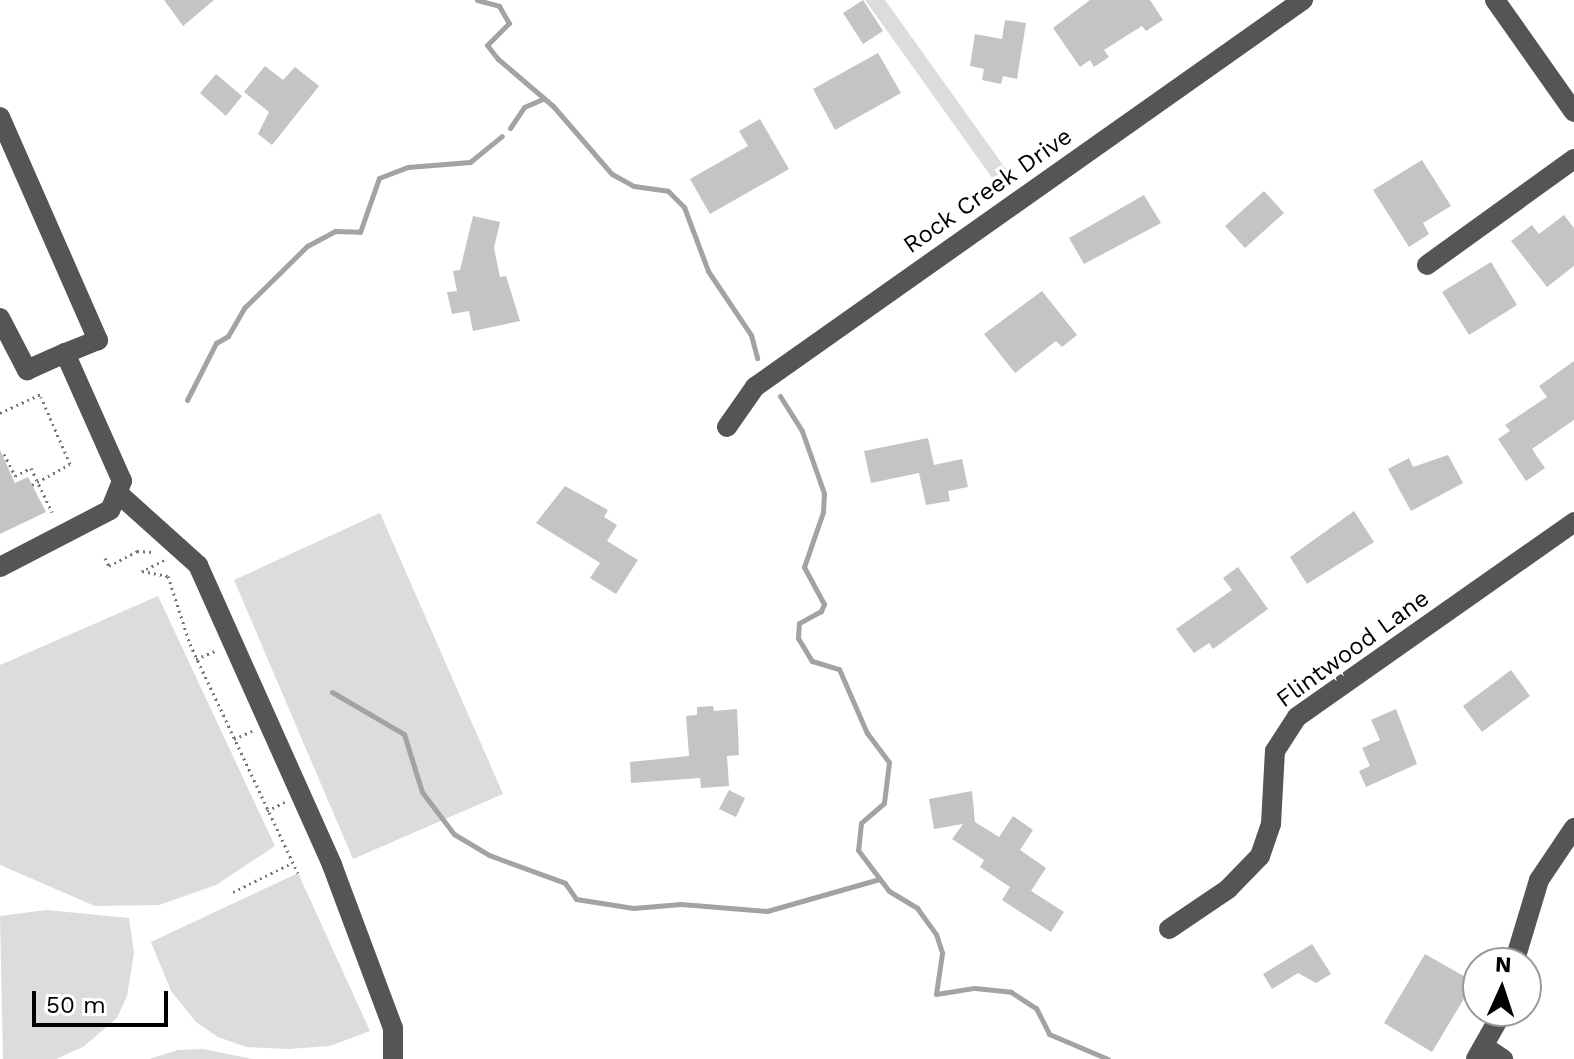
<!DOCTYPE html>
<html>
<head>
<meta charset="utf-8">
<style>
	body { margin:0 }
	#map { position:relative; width:1574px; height:1059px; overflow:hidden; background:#fff; font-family:"Work Sans",sans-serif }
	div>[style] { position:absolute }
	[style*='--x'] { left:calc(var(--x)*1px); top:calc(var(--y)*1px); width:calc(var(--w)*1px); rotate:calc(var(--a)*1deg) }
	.green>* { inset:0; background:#dcdcdc }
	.stream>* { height:5px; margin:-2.5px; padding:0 2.5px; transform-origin:2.5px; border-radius:2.5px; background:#a3a3a3 }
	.building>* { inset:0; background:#c4c4c4 }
	.path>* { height:3px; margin-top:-1.5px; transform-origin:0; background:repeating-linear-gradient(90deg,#777 0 2px,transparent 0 6px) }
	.minor>* { height:20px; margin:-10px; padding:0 10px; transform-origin:10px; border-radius:10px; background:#555 }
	span { translate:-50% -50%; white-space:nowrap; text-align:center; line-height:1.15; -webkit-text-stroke:7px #fff; paint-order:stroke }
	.street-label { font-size:24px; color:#000 }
	.north { position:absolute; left:1462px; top:947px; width:80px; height:80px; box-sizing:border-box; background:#fff; border:2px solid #999; border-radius:50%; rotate:3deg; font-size:22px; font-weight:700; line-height:32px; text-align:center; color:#000 }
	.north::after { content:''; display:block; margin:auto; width:28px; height:36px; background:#000; clip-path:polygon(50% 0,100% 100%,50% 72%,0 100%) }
	.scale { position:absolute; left:32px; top:991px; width:136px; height:36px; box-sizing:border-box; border:4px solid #000; border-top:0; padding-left:10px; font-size:24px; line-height:28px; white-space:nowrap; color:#000; -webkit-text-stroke:6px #fff; paint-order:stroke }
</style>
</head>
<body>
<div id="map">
	<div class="green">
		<i style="clip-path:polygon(865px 0,885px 0,1013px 179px,1000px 189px)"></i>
		<i style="clip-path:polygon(380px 513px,503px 794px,353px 859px,234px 580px)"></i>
		<i style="clip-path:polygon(158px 596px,275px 846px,216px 885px,159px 905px,95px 906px,0 865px,0 665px)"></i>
		<i style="clip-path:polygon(298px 873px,370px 1031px,330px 1046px,288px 1049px,246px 1047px,218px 1037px,196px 1022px,171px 991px,151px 942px)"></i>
		<i style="clip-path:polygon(46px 910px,129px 918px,134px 953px,127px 996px,117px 1018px,83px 1047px,56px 1059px,3px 1059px,0 916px)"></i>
		<i style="clip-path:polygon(203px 1049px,252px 1059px,149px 1059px,178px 1050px)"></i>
	</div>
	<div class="stream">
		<i style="--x:477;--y:0;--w:23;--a:15"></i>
		<i style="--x:499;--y:6;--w:20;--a:60"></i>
		<i style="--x:509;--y:23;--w:31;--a:135"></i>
		<i style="--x:487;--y:45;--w:18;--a:52"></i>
		<i style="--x:498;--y:59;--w:72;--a:40.5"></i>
		<i style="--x:553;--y:106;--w:90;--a:49.1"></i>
		<i style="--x:612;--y:174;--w:25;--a:29"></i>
		<i style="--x:634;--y:186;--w:34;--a:8"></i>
		<i style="--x:668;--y:191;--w:23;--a:45"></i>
		<i style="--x:684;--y:207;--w:68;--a:69.4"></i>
		<i style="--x:708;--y:271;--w:77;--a:56.1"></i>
		<i style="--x:751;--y:335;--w:24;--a:75"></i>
		<i style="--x:510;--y:128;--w:25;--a:-56"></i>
		<i style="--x:524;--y:107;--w:21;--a:-23"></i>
		<i style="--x:780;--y:396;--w:41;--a:57.8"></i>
		<i style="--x:802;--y:431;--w:66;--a:70.5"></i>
		<i style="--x:824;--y:493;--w:19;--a:93"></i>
		<i style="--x:823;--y:512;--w:58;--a:109.1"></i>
		<i style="--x:804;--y:567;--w:42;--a:61.6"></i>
		<i style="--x:824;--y:604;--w:8;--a:113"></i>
		<i style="--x:821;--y:611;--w:25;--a:151"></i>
		<i style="--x:799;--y:623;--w:15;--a:94"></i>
		<i style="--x:798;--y:638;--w:27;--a:59"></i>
		<i style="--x:812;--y:661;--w:28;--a:17"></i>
		<i style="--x:839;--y:669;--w:70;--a:66.4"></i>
		<i style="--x:867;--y:733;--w:36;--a:53"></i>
		<i style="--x:889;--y:762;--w:41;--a:97"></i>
		<i style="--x:884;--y:803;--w:30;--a:139"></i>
		<i style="--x:861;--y:823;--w:27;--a:96"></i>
		<i style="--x:858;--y:850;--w:51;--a:52.9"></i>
		<i style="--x:889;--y:891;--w:33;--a:31"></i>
		<i style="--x:917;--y:908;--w:32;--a:54"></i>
		<i style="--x:936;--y:934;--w:20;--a:72"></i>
		<i style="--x:942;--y:953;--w:41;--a:98.3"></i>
		<i style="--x:936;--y:994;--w:39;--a:-9"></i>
		<i style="--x:975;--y:988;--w:36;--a:6"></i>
		<i style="--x:1011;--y:992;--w:30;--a:33"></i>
		<i style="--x:1036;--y:1008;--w:29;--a:63"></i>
		<i style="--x:1049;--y:1034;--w:64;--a:23"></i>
		<i style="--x:187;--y:400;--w:64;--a:-63"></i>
		<i style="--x:216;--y:343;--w:14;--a:-30"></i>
		<i style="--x:228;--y:336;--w:32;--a:-60"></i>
		<i style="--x:244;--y:308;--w:88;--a:-44.5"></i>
		<i style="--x:307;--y:246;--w:32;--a:-28"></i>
		<i style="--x:335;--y:231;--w:25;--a:2"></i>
		<i style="--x:360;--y:232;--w:57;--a:-70.6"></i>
		<i style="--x:379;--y:178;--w:31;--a:-21"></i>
		<i style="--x:408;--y:167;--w:62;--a:-4.6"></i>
		<i style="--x:470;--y:162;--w:41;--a:-39.1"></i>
		<i style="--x:332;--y:692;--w:83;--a:30.3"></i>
		<i style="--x:404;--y:734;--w:61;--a:72.8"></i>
		<i style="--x:422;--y:792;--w:53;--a:52.7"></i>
		<i style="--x:454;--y:834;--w:41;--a:31"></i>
		<i style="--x:489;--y:855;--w:81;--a:20.2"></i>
		<i style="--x:565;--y:883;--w:19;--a:55"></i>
		<i style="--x:576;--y:899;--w:58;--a:9"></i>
		<i style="--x:633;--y:908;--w:48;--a:-4.8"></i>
		<i style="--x:681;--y:904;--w:86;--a:4.7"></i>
		<i style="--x:767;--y:911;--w:116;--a:-15.9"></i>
	</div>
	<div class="building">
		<i style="clip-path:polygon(164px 0,214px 0,183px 26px)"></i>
		<i style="clip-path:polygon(863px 0,883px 31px,863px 44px,843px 13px)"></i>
		<i style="clip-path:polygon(1090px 0,1150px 0,1163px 20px,1146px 31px,1142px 26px,1104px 50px,1109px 57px,1094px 67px,1090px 60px,1080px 67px,1053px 28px)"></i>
		<i style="clip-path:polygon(1005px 20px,1026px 23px,1017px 79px,1003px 76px,1001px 84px,982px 80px,984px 69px,970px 66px,975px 34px,1002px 39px)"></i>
		<i style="clip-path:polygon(878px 53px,901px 93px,835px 130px,813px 89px)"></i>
		<i style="clip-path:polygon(265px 66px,283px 80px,295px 67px,319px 86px,272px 145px,258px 134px,269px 112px,244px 92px)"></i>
		<i style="clip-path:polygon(216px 74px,242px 96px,226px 116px,200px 93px)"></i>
		<i style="clip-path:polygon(760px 119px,789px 169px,710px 214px,690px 179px,748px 146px,739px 131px)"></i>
		<i style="clip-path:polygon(1422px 160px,1451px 206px,1423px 223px,1429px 234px,1409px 247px,1373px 190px)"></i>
		<i style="clip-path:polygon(1264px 191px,1284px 213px,1245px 248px,1225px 226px)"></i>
		<i style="clip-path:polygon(1144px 195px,1161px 223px,1084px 264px,1069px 238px)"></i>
		<i style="clip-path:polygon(1564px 215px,1574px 228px,1574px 266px,1547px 287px,1511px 241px,1532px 225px,1539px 234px)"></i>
		<i style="clip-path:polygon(473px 216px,500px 222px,494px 248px,500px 277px,506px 276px,520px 321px,473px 331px,469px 311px,452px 314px,447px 292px,457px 291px,453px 271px,460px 270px)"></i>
		<i style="clip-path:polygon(1491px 262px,1517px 305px,1469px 335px,1442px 292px)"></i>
		<i style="clip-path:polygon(1042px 291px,1077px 335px,1062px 347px,1056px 341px,1015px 373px,984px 334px)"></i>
		<i style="clip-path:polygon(1574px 361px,1574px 420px,1532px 449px,1545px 468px,1526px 481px,1498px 439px,1510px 431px,1505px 425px,1547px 397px,1539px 386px)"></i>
		<i style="clip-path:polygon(928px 438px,934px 465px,962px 459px,968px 487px,948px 491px,950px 501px,926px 505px,919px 473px,871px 483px,864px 451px)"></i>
		<i style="clip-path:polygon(0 450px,15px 483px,28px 477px,46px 512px,0 534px)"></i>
		<i style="clip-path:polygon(1448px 455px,1463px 483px,1411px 511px,1388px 469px,1409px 458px,1413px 467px)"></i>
		<i style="clip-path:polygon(565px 486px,608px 510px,604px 517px,617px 525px,607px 541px,638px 560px,616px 594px,590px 578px,600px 563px,536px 523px)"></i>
		<i style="clip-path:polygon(1354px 511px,1374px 542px,1307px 584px,1290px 557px)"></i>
		<i style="clip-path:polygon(1238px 567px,1268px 609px,1213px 649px,1209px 643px,1194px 653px,1176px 629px,1232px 590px,1223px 578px)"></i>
		<i style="clip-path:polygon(1511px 670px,1530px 696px,1482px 732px,1463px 706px)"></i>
		<i style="clip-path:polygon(713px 706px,714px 711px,737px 709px,739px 755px,727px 756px,729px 786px,701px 788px,700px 778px,631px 783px,630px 762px,689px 756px,686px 716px,697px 715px,697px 707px)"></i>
		<i style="clip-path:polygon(1396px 709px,1417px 764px,1366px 787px,1359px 771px,1370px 766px,1362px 748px,1380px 740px,1371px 720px)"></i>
		<i style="clip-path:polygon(729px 790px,745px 798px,736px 817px,719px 809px)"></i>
		<i style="clip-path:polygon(972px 791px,975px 822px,999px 837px,1013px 816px,1033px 830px,1020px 850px,1046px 868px,1031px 891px,1064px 912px,1051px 932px,1002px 900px,1010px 887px,980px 867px,984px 860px,952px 839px,963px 824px,934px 829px,929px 799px)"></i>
		<i style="clip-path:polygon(1312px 944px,1331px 974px,1316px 983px,1298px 973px,1272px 989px,1263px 974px)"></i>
		<i style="clip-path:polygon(1425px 954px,1474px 982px,1432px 1052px,1384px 1023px)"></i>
	</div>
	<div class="path">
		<i style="--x:0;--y:413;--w:45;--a:-24.9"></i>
		<i style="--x:4;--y:454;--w:25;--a:63"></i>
		<i style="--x:15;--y:476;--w:18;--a:-27"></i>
		<i style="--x:31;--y:468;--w:49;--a:64.5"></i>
		<i style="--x:32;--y:485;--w:43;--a:-28.9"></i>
		<i style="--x:70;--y:464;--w:73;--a:-113.4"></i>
		<i style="--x:105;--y:558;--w:9;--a:63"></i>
		<i style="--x:109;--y:566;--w:32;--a:-28"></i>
		<i style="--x:137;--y:551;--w:16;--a:4"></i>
		<i style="--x:164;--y:560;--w:25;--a:153"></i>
		<i style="--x:142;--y:571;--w:26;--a:11"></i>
		<i style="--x:168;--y:576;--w:71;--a:72.1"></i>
		<i style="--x:190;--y:644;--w:253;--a:64.8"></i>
		<i style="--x:196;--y:659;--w:21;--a:-23"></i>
		<i style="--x:234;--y:739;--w:20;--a:-24"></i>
		<i style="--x:267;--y:811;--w:20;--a:-27"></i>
		<i style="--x:233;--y:892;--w:64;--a:-26.2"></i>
	</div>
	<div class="minor">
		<i style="--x:1495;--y:0;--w:137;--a:54.8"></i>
		<i style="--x:0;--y:117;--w:244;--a:66.3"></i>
		<i style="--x:98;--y:340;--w:35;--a:158"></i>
		<i style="--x:65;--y:353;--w:140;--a:66"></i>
		<i style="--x:122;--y:481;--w:31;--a:112"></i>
		<i style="--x:110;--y:510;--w:124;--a:152.6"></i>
		<i style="--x:1427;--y:265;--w:181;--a:-35.8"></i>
		<i style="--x:0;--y:318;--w:59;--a:62.6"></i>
		<i style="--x:27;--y:370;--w:42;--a:-24.1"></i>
		<i style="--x:727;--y:427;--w:49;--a:-55"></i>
		<i style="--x:755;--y:387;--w:671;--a:-35.23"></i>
		<i style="--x:120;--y:495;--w:105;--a:41.9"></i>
		<i style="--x:198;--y:565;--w:329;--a:65.9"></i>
		<i style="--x:332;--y:865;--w:174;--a:69.5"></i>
		<i style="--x:393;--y:1028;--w:31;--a:90"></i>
		<i style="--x:1169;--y:929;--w:71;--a:-34.1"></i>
		<i style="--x:1228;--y:889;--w:46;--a:-45.9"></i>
		<i style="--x:1260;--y:856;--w:34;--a:-71"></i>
		<i style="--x:1271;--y:824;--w:73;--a:-86.9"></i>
		<i style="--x:1275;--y:751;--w:40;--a:-57.1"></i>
		<i style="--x:1297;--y:717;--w:339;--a:-35.1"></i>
		<i style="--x:1514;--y:963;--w:87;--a:-73.2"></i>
		<i style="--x:1539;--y:880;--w:63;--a:-56.1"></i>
		<i style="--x:1485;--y:1047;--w:22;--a:34"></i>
		<i style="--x:1476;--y:1059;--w:55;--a:-60.6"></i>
	</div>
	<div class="street-label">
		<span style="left:988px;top:191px;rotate:-35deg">Rock Creek Drive</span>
		<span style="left:1353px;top:649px;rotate:-36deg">Flintwood Lane</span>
	</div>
	<div class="north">N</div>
	<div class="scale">50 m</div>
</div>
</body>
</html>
